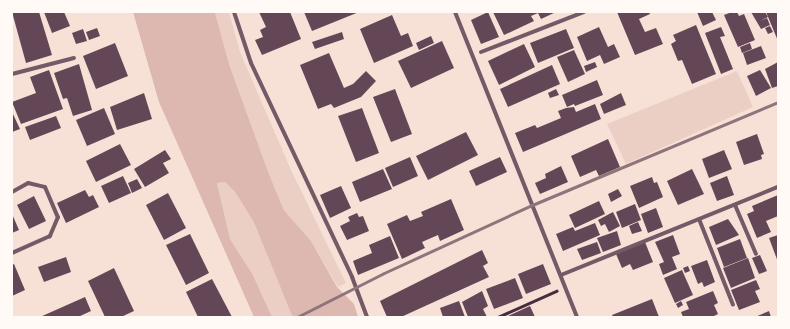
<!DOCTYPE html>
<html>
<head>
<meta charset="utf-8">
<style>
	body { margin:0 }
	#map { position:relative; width:790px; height:329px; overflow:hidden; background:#f7e1d7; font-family:"Exo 2",sans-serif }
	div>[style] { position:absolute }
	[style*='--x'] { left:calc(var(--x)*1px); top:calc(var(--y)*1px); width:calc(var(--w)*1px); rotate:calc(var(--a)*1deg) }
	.green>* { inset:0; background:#ebcfc5 }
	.water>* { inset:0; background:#dcb8b0 }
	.river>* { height:32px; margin:-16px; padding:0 16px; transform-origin:16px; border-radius:16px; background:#dcb8b0 }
	.building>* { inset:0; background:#644757 }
	.path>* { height:2.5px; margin:-1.25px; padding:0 1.25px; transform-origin:1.25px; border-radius:1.25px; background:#4a2c40 }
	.minor>* { height:4px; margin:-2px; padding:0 2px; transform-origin:2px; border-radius:2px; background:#755966 }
	.rail>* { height:3px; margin:-1.5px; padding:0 1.5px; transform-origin:1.5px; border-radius:1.5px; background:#8f747c }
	span { translate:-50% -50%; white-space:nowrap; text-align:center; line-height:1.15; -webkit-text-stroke:3.5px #fffaf5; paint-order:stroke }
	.frame { position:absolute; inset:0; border:13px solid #fffaf5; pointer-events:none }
</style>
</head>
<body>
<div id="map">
	<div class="green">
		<i style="clip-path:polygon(186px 12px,229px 12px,240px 52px,291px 170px,346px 283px,338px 287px,311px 241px,283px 209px,258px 172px,198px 69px)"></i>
		<i style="clip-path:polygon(737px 71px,753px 107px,626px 164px,607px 124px)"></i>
		<i style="clip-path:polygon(225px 182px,235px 192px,255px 224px,269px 241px,296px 261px,318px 296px,321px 317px,272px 317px,253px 275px,230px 239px,217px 183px)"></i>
	</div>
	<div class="water">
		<i style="clip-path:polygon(133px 12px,186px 12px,198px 69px,258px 172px,283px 209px,311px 241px,337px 287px,354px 304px,358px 317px,321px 317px,318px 296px,296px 261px,269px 241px,255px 224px,235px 192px,225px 182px,217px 183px,230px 239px,253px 275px,272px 317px,254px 317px,159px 102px)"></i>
	</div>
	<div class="river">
		<i style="--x:198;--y:12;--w:60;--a:74.6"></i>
		<i style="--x:214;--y:70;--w:112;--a:70.1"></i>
		<i style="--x:252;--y:175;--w:153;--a:67.8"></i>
	</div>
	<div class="building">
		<i style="clip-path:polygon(12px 12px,39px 12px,52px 55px,26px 63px)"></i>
		<i style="clip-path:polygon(44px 12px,64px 12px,70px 26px,52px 33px)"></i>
		<i style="clip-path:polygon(259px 12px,290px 12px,301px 39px,262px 55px,255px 40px,263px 37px,260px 30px,266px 27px)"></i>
		<i style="clip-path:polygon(304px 12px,359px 12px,312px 31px)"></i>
		<i style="clip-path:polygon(488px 12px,499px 37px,481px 44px,471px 20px)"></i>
		<i style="clip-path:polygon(493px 12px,556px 12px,541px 19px,538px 13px,531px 16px,534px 21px,504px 35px)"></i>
		<i style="clip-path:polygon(617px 12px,649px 12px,650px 14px,639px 19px,645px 32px,656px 28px,663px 44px,635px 55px)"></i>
		<i style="clip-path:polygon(697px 12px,712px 12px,716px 20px,703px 26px)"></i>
		<i style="clip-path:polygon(732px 12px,737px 12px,739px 16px,744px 14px,755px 40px,738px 47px,724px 15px)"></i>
		<i style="clip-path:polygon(751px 12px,765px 12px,768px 17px,760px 21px,767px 18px,770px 25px,761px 29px)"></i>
		<i style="clip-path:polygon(766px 12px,778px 12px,778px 41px)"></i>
		<i style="clip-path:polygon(392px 15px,401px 36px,408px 33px,413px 46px,374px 63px,360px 29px)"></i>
		<i style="clip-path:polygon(696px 25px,716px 74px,692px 84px,682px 60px,678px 61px,671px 44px,676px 41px,673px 35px)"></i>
		<i style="clip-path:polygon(770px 26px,773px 32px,768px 34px,765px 28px)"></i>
		<i style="clip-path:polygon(599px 27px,608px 47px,614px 44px,620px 57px,604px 64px,600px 55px,587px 61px,577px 37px)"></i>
		<i style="clip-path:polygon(721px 27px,725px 36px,720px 37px,733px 69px,721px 74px,705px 33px)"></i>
		<i style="clip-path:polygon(97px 28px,100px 36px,89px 40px,86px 32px)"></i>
		<i style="clip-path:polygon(83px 29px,87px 41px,76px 44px,72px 33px)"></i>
		<i style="clip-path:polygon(566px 29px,574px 48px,538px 63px,530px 43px)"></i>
		<i style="clip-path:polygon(342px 32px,344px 39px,315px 49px,312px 42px)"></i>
		<i style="clip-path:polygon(431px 36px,434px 43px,419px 50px,416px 43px)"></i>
		<i style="clip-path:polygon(442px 41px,454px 68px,411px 88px,398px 61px)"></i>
		<i style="clip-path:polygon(115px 43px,128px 76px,96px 89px,83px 56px)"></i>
		<i style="clip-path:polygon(750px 43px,752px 49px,742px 53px,740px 47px)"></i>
		<i style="clip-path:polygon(524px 44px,535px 67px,499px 85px,488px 61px)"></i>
		<i style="clip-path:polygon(761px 46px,766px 58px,747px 65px,743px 53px)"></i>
		<i style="clip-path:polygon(574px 50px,585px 74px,568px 82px,557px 57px)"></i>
		<i style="clip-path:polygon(329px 53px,344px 88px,353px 84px,366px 71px,376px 81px,361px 97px,334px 108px,331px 104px,318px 109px,300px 65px)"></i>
		<i style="clip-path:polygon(595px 62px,597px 67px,586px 72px,584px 66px)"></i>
		<i style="clip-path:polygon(778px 62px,778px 86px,772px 88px,765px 69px)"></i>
		<i style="clip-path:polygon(79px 64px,92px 110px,73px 116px,67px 98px,63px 99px,54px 73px)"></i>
		<i style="clip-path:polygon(552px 65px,560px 84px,508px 107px,500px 89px)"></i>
		<i style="clip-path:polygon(49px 70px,63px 109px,21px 124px,12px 102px,36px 93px,30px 77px)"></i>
		<i style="clip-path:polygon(760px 70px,771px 88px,756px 96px,747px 76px)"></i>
		<i style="clip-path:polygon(597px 80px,603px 95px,575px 106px,574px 104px,567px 107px,562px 95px)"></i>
		<i style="clip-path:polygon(395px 89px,412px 134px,391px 142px,373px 97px)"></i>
		<i style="clip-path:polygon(556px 89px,559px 95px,550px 98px,548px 93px)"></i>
		<i style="clip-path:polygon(144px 93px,152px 119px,117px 130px,110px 107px)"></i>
		<i style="clip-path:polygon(621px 93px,626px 105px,604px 114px,600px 104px)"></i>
		<i style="clip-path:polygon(595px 104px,601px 119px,523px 152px,515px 133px,535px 125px,537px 128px,561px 118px,558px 111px,566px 108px,574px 107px,576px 112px)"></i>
		<i style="clip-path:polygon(104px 108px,115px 134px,87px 146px,76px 120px)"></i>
		<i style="clip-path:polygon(362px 108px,379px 153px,356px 162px,338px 116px)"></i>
		<i style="clip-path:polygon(12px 112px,20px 129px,12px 132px)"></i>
		<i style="clip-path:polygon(56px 116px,61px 128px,30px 140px,25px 127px)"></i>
		<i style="clip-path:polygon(466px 132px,478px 155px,428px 180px,416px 156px)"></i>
		<i style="clip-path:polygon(757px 134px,764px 154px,761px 155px,762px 159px,744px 165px,736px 142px)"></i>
		<i style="clip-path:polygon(608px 139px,620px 167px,599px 176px,596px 170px,580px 177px,571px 156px)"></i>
		<i style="clip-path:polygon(120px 144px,131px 165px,96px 182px,86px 161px)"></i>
		<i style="clip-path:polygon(165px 150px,171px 159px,163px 163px,169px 173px,145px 187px,134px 169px)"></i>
		<i style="clip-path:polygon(724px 150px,732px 169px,709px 178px,702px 159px)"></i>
		<i style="clip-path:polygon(410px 157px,418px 176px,393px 187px,385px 168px)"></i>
		<i style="clip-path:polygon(500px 157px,507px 172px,476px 186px,469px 171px)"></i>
		<i style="clip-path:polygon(561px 166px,568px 182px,540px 194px,535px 183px,546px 178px,545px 174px)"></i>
		<i style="clip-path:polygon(383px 169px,392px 189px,360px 202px,352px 182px)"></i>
		<i style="clip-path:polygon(692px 169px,704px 194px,678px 205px,667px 181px)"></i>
		<i style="clip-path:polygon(123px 176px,131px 193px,109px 203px,101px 186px)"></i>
		<i style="clip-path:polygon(727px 176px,734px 195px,717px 201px,710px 183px)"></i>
		<i style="clip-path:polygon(652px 177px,654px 183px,657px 182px,663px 197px,639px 208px,630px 186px)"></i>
		<i style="clip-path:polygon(137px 179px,142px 188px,132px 193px,128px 183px)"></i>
		<i style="clip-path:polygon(341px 186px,351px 208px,330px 218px,320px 195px)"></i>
		<i style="clip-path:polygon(618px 189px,622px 196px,611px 202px,608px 194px)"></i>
		<i style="clip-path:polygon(85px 190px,89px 197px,93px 195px,99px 207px,66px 223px,57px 203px)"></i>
		<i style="clip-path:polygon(168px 193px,186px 228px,164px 240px,146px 205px)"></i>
		<i style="clip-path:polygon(778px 195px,778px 216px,766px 221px,771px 232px,757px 238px,747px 214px,754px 211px,752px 206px)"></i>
		<i style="clip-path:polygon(34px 196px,46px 221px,29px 229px,17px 205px)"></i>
		<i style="clip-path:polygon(451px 199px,464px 230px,440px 241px,438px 235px,422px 242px,425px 248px,402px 259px,387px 224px,407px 215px,410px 221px,423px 216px,421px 212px)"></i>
		<i style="clip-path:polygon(599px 201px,605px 214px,575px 228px,569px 215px)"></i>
		<i style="clip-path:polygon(635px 204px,641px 220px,622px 228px,616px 212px)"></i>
		<i style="clip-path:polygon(656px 208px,663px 227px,648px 233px,641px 214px)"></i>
		<i style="clip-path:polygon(613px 212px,620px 226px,609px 232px,605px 224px,601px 226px,598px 220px)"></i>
		<i style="clip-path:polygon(357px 213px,359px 217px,363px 216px,369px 231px,347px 240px,340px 226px,350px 221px,348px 217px)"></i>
		<i style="clip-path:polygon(12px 214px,19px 230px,12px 233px)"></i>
		<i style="clip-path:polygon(728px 219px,739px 235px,716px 245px,709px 227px)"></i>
		<i style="clip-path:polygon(638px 222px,642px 231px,632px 234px,629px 226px)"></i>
		<i style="clip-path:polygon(595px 223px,600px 235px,563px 251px,556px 234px,573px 227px,575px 231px)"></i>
		<i style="clip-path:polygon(617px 231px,621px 245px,603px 252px,597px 238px)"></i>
		<i style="clip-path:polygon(190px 234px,209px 273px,186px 285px,166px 245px)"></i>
		<i style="clip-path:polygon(673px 235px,680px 254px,672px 257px,677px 269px,663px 275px,659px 264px,664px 262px,655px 242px)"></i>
		<i style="clip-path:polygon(778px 235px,778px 262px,769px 238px)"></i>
		<i style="clip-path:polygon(390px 236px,399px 258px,358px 275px,353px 261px,372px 253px,369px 245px)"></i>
		<i style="clip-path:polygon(740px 239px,747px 258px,724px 267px,717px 248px)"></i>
		<i style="clip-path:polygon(597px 242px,601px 253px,582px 260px,577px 249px)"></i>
		<i style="clip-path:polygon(645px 242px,653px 262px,633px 270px,630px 264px,622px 268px,616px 254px)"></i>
		<i style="clip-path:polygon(482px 250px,488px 263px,483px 266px,489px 277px,401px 317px,387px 317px,380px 301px)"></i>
		<i style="clip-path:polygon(760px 255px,767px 271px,759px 274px,752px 258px)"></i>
		<i style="clip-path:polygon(66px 257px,71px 272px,44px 282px,38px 267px)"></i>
		<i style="clip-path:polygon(748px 258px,755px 278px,731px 288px,723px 268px)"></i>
		<i style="clip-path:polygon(707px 260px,715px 282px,704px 287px,702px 282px,698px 284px,691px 266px)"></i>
		<i style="clip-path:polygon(14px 264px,25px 290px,12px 296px,12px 265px)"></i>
		<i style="clip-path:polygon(543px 264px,551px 284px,526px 294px,518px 274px)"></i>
		<i style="clip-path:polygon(688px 266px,690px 271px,685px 273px,683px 268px)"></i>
		<i style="clip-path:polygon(114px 268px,134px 311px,121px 317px,105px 317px,88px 281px)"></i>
		<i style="clip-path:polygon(682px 270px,693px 295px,675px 303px,664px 278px)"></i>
		<i style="clip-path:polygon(515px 278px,523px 298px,494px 309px,486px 289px)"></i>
		<i style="clip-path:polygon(212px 279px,232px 317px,198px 317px,186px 292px)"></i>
		<i style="clip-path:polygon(756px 280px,760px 289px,755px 291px,760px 302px,739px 310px,731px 290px)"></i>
		<i style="clip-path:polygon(482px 291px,488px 306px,483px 309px,487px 317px,468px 317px,462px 302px)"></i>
		<i style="clip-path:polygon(713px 291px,718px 303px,714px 305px,718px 314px,712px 317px,683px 317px,681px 312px,689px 309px,686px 302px)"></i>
		<i style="clip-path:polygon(85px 297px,91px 311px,78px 317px,40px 317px)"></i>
		<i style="clip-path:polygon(652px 299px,659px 317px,613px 317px,612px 315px)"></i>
		<i style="clip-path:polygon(459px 301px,465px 317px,443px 317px,440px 308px)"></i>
		<i style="clip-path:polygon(681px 301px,683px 305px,678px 308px,676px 304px)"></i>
		<i style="clip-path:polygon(530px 306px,535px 317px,506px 317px)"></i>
		<i style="clip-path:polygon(769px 311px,771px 317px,755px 317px)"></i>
	</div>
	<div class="path">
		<i style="--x:498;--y:317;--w:64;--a:-24.1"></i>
	</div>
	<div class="minor">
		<i style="--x:234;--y:12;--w:54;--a:71.6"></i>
		<i style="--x:251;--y:63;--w:237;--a:64.7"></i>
		<i style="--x:352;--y:277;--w:43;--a:69.4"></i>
		<i style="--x:455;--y:12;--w:328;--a:68.2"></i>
		<i style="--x:481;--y:52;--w:110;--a:-21.2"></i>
		<i style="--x:12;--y:74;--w:64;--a:-14.5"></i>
		<i style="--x:12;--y:192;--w:18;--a:-29"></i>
		<i style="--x:28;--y:183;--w:17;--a:13"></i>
		<i style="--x:45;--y:187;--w:33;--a:67"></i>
		<i style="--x:58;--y:217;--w:21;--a:113"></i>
		<i style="--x:50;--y:236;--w:42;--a:155.9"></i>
		<i style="--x:735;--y:205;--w:53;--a:66.8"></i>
		<i style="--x:699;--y:219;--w:92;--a:68.4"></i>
		<i style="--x:561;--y:275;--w:234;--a:-22.1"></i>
	</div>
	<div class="rail">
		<i style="--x:297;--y:317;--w:97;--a:-26.8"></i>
		<i style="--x:384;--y:273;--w:163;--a:-24.7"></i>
		<i style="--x:532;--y:205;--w:267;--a:-22.7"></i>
	</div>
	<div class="frame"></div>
</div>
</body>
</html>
